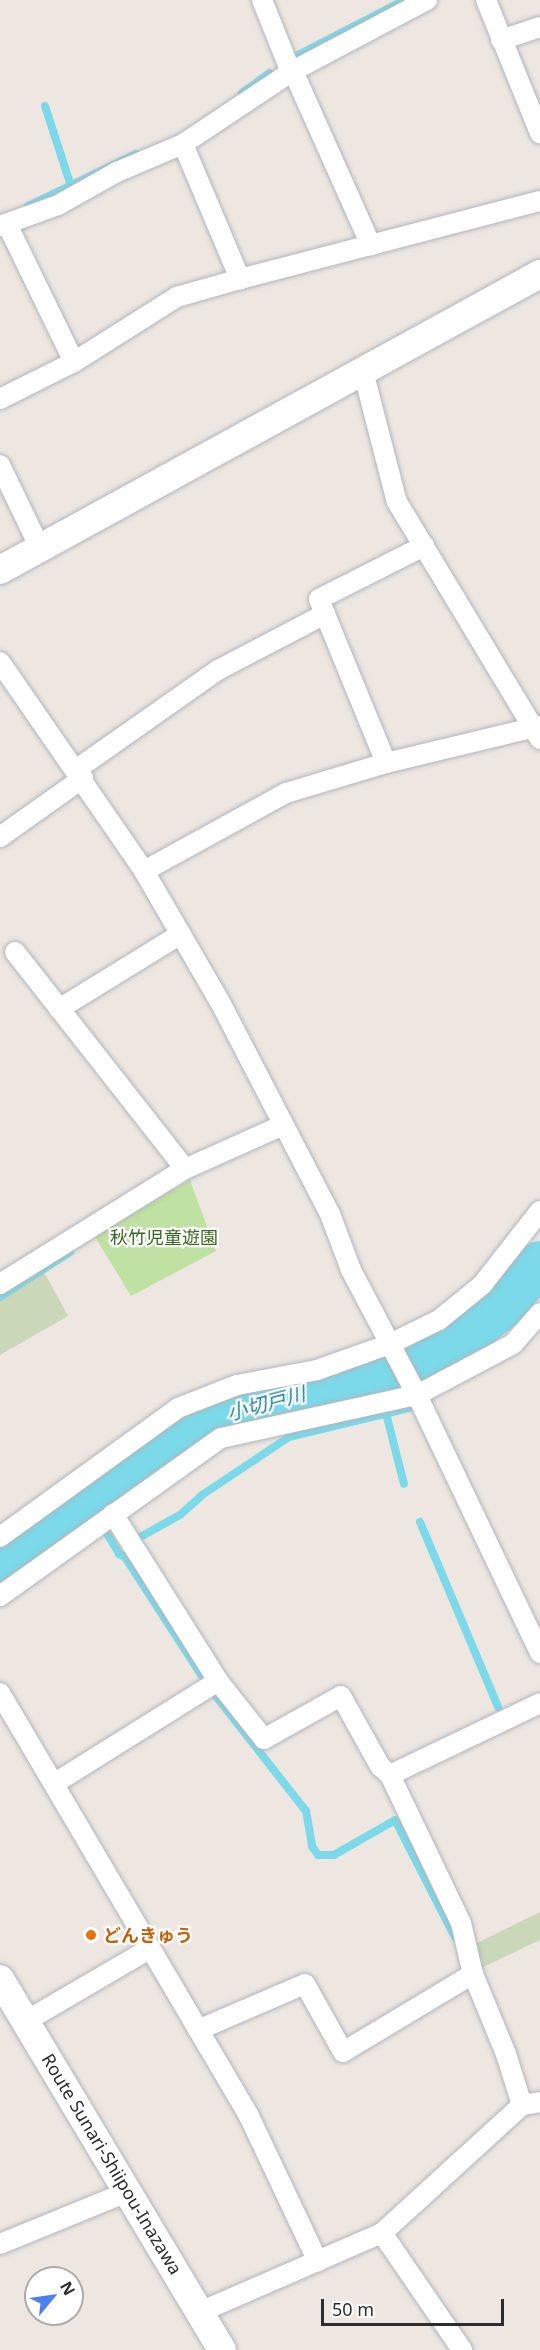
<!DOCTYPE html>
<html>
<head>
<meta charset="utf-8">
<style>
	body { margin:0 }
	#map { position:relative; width:540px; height:2350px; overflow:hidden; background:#eee7e1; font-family:"Noto Sans","Noto Sans JP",sans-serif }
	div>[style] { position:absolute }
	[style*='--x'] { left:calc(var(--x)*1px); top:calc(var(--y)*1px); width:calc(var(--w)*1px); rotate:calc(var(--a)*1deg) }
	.green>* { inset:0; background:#bfe1a1 }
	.cemetery>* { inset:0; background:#cbd7b9 }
	.stream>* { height:8px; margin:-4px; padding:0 4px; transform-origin:4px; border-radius:4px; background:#7bd9e9 }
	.river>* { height:44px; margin:-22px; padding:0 22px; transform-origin:22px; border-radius:22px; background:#7bd9e9 }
	.roads { filter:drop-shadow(0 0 2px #b1b5bd) drop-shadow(0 0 2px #b1b5bd) }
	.street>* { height:20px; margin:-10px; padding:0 10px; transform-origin:10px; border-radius:10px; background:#fff }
	.secondary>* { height:28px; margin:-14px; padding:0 14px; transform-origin:14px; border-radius:14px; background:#fff }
	.dots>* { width:16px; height:16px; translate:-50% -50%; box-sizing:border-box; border:3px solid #fff; border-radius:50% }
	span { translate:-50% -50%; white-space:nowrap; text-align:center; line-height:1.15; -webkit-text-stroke:4.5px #fff; paint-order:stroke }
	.park-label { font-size:18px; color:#386820 }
	.food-label { font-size:18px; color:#c56008; font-weight:700 }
	.left { translate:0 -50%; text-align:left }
	.street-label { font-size:18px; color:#2d2d2d }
	.water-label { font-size:20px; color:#167c99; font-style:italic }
	.north { position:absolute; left:24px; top:2266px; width:60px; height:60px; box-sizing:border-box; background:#fff; border:2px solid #ababab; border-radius:50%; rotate:61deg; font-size:16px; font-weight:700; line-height:24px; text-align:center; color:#2d2d2d }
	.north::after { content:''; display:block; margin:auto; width:21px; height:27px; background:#4c7ff0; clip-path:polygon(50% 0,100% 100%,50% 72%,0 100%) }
	.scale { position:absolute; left:321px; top:2299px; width:183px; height:27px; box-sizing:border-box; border:3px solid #2d2d2d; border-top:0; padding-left:8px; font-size:18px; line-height:21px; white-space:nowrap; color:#2d2d2d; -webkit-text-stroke:4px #fff; paint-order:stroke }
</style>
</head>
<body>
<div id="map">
	<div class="green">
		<i style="clip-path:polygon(190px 1180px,216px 1251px,131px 1296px,94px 1235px)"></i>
	</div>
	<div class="cemetery">
		<i style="clip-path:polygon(44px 1272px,68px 1316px,0 1355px,0 1300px)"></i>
		<i style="clip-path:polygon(540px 1912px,540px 1940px,477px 1970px,473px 1945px)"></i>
	</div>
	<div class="stream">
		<i style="--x:296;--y:56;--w:123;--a:-27.2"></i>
		<i style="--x:242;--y:93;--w:34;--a:-36"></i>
		<i style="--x:45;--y:106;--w:84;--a:72"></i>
		<i style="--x:28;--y:206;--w:120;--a:-25.7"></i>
		<i style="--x:0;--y:1297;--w:83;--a:-32.7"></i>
		<i style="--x:386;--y:1413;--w:73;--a:75.8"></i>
		<i style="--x:90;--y:1500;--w:18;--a:56"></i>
		<i style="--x:420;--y:1522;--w:201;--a:67.1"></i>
		<i style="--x:106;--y:1524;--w:8;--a:90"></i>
		<i style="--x:106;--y:1532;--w:26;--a:59"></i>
		<i style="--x:119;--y:1554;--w:7;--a:27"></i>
		<i style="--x:125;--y:1557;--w:142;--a:57.1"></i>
		<i style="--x:133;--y:1541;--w:54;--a:-29"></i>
		<i style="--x:180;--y:1515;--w:30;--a:-42"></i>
		<i style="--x:202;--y:1495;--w:105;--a:-33.7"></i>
		<i style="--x:289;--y:1437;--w:123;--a:-13.6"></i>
		<i style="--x:215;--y:1695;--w:147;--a:51.9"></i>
		<i style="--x:306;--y:1811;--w:36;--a:80"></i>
		<i style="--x:312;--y:1846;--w:11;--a:56"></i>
		<i style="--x:318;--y:1855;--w:16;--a:0"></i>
		<i style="--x:334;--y:1855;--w:70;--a:-29.8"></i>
		<i style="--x:395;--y:1820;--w:131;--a:62.9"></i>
	</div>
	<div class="river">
		<i style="--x:0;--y:1567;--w:234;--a:-36.1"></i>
		<i style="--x:189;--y:1429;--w:52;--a:-23.6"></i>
		<i style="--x:237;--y:1408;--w:151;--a:-12.7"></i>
		<i style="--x:384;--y:1375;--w:88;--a:-24.8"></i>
		<i style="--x:464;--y:1338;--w:51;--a:-38.7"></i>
		<i style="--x:504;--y:1306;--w:56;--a:-50.1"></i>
	</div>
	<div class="roads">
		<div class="street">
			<i style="--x:262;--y:0;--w:78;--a:68.1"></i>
			<i style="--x:486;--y:0;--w:144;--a:67.9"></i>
			<i style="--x:501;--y:40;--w:41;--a:-18.4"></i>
			<i style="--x:293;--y:71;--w:191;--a:65.9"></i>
			<i style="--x:183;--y:144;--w:147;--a:67.1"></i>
			<i style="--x:240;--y:279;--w:310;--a:-14.6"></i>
			<i style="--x:7;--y:224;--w:153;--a:64.1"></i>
			<i style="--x:0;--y:226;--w:62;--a:-19.9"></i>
			<i style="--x:58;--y:205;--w:68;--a:-29.2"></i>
			<i style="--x:117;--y:172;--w:72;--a:-23"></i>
			<i style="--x:183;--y:144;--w:130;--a:-33.7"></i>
			<i style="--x:291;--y:72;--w:154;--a:-27.9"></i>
			<i style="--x:363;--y:371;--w:135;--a:75.5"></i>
			<i style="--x:397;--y:502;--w:277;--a:58.9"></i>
			<i style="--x:0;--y:399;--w:83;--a:-26.6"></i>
			<i style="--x:74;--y:362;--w:122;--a:-32.3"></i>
			<i style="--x:177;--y:297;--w:66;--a:-15.9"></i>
			<i style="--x:0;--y:465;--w:92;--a:64.3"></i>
			<i style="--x:325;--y:614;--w:16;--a:-112"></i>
			<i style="--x:319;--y:599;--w:118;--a:-26.8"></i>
			<i style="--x:0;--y:662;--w:254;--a:55.4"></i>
			<i style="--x:144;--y:871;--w:151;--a:59.9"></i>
			<i style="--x:220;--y:1002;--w:239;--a:62.6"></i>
			<i style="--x:330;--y:1214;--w:60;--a:69.4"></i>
			<i style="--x:351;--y:1270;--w:141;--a:62.2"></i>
			<i style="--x:417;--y:1395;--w:286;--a:64.5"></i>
			<i style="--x:77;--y:769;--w:172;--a:-35.1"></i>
			<i style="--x:218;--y:670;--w:121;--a:-27.6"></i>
			<i style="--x:325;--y:614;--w:161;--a:67.7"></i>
			<i style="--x:386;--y:763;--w:158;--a:-13.5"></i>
			<i style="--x:0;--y:837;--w:102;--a:-35.4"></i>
			<i style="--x:144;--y:871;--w:162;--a:-28.8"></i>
			<i style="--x:286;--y:793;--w:104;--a:-16.7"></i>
			<i style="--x:15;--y:952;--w:276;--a:51.9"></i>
			<i style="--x:59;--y:1009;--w:143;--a:-31.6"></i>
			<i style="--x:0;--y:1284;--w:218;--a:-31.9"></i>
			<i style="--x:185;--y:1169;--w:107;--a:-24.2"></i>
			<i style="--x:113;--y:1514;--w:197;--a:57.8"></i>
			<i style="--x:218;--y:1681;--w:74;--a:51.6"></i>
			<i style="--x:264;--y:1739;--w:88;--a:-29.2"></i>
			<i style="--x:341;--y:1696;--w:80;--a:60.9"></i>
			<i style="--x:380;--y:1766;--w:13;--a:42"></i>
			<i style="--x:390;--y:1775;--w:164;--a:64.4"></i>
			<i style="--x:461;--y:1923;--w:52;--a:76.8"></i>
			<i style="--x:473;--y:1974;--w:87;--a:67.6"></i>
			<i style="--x:506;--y:2054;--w:53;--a:72.6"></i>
			<i style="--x:0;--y:1537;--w:220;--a:-35.9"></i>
			<i style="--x:178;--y:1408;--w:63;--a:-21.3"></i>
			<i style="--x:237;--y:1385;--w:81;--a:-10.6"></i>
			<i style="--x:317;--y:1370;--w:77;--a:-19.6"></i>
			<i style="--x:390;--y:1344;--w:55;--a:-26.1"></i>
			<i style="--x:439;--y:1320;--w:55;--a:-39.1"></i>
			<i style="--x:482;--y:1285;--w:94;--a:-51.9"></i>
			<i style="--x:0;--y:1596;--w:272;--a:-35.6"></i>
			<i style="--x:221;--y:1438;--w:201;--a:-12.4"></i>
			<i style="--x:417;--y:1395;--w:109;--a:-28"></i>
			<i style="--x:513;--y:1344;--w:41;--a:-48.9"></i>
			<i style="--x:0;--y:1693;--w:491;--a:59.5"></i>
			<i style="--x:249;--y:2116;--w:161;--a:64.7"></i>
			<i style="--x:390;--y:1775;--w:166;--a:-25.6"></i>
			<i style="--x:55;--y:1783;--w:192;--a:-32"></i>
			<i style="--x:26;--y:2021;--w:143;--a:-30.3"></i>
			<i style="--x:198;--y:2030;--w:116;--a:-23.3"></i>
			<i style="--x:305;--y:1984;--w:78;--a:60.8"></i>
			<i style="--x:343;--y:2052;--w:152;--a:-31"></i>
			<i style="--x:382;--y:2233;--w:142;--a:55.6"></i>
			<i style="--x:0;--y:2244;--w:140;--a:-22.2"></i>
			<i style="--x:200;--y:2312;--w:198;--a:-23.5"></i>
			<i style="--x:382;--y:2233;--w:190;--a:-42.4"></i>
			<i style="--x:522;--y:2105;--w:18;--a:-9"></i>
		</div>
		<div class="secondary">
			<i style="--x:0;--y:570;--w:616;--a:-28.73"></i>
			<i style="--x:0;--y:1979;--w:432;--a:59.1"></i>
		</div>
	</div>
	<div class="dots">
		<i style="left:91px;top:1935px;background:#e8710a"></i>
	</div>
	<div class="park-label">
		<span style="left:164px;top:1237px">秋竹児童遊園</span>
	</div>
	<div class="food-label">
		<span class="left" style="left:103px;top:1935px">どんきゅう</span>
	</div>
	<div class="street-label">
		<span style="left:112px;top:2164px;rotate:59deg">Route Sunari-Shiipou-Inazawa</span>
	</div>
	<div class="water-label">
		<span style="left:266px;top:1403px;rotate:-15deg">小切戸川</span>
	</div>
	<div class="north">N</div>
	<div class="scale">50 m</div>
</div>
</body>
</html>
